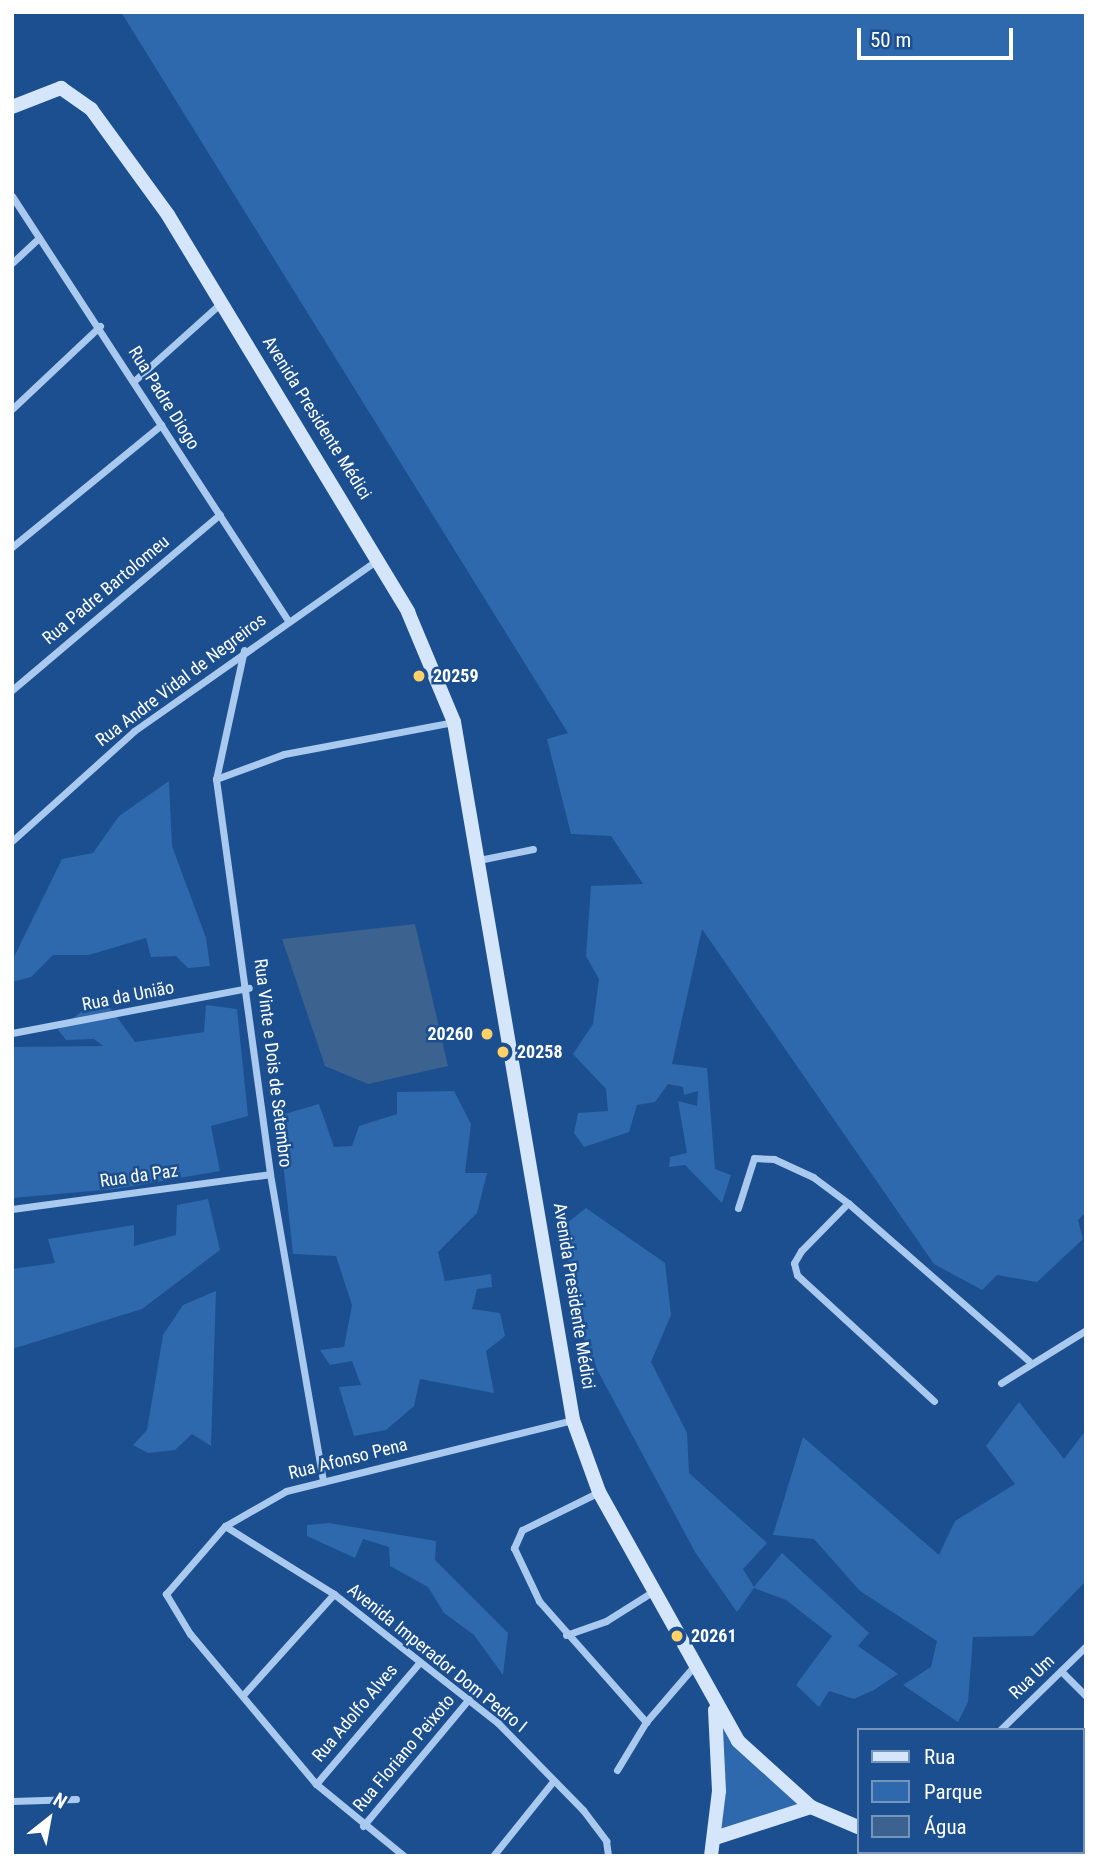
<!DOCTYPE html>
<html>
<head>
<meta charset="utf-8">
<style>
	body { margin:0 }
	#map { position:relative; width:1098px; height:1868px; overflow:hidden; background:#1b4f8f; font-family:"Roboto Condensed",sans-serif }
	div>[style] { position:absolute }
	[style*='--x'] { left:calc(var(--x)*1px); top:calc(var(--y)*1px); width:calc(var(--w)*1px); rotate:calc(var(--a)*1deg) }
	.green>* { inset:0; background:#2e69ad }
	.water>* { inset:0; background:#3c6290 }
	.street>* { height:7px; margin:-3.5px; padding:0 3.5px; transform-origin:3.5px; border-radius:3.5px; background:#a9c9ee }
	.secondary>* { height:14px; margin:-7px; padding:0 7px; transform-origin:7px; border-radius:7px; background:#d6e6fa }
	.dots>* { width:19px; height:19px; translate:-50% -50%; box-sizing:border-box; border:4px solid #1b4f8f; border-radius:50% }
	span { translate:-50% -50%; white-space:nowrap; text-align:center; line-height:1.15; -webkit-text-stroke:5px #1b4f8f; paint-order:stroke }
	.street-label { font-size:18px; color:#fff }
	.poi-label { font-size:18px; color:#fff; font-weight:700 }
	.left { translate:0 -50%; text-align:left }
	.right { translate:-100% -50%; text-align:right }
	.frame { position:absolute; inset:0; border:14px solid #fff; pointer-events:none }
	.legend { position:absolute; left:857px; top:1728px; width:228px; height:126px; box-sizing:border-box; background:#1b4f8f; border:2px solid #7695bc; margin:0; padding:9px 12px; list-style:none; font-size:21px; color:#fff }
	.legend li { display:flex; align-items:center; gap:14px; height:35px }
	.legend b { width:35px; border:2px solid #7695bc }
	.north { position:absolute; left:14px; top:1784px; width:70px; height:70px; -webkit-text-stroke:5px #1b4f8f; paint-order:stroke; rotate:31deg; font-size:19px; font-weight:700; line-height:28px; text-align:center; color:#fff }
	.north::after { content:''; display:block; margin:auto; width:24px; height:32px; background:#fff; clip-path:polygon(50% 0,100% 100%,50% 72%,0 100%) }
	.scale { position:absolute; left:857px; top:28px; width:156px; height:32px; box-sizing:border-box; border:4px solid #fff; border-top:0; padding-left:9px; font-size:21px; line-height:24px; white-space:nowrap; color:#fff; -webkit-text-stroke:5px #1b4f8f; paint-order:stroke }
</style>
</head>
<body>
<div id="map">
	<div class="green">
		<i style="clip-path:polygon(121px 12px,1086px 12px,1086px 1212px,1078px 1220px,1083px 1239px,1037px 1282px,997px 1275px,982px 1290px,934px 1264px,702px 929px,672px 1064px,707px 1068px,715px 1169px,731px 1175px,722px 1203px,685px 1165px,669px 1167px,670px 1157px,687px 1153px,678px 1101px,697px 1106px,698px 1091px,684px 1095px,683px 1087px,668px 1084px,655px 1102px,637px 1105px,629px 1132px,584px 1147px,574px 1133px,578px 1113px,608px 1111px,606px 1089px,573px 1054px,593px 1024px,599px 979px,586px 956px,591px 886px,643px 884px,611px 836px,571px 834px,547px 739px,568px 733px)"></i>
		<i style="clip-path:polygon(169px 781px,172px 846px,206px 938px,210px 966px,188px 968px,176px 956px,151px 957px,146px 938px,89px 955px,53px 955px,31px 977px,12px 982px,12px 961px,62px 859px,93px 853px,119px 816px)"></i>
		<i style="clip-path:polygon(108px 1005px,135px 1042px,204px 1032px,206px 1005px,237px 1009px,248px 1116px,211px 1126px,220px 1171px,115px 1189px,12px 1198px,12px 1047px,103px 1046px,94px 1039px,66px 1040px,58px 1030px,81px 1012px)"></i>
		<i style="clip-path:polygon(454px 1091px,471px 1124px,465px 1173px,487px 1173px,477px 1213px,438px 1252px,445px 1281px,491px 1274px,492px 1287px,477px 1289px,472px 1309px,500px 1313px,505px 1336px,486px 1351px,494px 1393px,420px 1379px,414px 1406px,386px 1430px,354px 1436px,339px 1387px,361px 1385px,352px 1361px,330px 1365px,320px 1350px,344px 1347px,352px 1305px,336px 1256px,293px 1254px,278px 1116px,319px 1104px,334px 1147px,352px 1146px,359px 1126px,397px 1114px,397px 1092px)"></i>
		<i style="clip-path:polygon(208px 1199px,220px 1250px,142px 1309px,12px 1349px,12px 1269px,55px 1263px,48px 1239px,134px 1225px,134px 1246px,176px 1235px,177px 1205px)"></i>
		<i style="clip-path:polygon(586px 1208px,665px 1263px,671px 1315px,651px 1362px,687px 1433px,689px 1473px,767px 1543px,743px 1569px,754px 1587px,782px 1553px,869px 1633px,858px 1646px,898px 1674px,874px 1690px,854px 1699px,829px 1691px,819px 1707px,796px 1685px,832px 1636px,786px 1600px,754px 1588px,737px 1612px,695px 1552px,586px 1349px,562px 1227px)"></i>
		<i style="clip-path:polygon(216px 1291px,211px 1446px,192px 1434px,175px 1450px,148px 1453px,133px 1445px,147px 1430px,163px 1335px,183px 1305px)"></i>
		<i style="clip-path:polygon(1019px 1402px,1064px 1459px,1086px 1430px,1086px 1581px,1033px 1636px,973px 1637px,968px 1702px,958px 1722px,903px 1685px,931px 1667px,937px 1641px,860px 1591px,814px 1539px,773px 1535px,803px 1437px,939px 1555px,955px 1521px,1015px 1484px,986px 1446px)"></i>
		<i style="clip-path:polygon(329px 1523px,436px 1541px,435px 1560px,508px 1633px,503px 1675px,474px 1635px,444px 1613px,428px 1587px,390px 1566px,389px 1547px,363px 1539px,355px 1558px,307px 1536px,307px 1525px)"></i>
		<i style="clip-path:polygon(712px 1716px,808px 1808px,720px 1835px)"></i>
	</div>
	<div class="water">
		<i style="clip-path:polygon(415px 924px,448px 1066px,368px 1084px,325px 1066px,282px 939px)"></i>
	</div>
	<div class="street">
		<i style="--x:12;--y:196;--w:505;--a:56.97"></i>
		<i style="--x:12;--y:263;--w:37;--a:-43"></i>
		<i style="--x:134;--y:381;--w:118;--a:-41.9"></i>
		<i style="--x:12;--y:409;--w:121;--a:-43.3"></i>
		<i style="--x:12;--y:547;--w:193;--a:-39.3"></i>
		<i style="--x:244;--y:650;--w:132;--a:102.2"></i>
		<i style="--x:216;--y:779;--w:399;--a:82.2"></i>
		<i style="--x:270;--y:1174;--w:312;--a:80.2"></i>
		<i style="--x:12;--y:690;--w:272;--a:-40.2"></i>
		<i style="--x:216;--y:779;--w:72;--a:-20.2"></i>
		<i style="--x:284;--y:754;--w:172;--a:-10.7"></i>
		<i style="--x:12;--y:841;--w:164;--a:-42"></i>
		<i style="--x:134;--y:731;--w:297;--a:-35.1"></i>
		<i style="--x:479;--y:860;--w:55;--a:-11.5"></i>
		<i style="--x:12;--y:1033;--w:241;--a:-10.8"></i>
		<i style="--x:738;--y:1208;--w:52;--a:-72.3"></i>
		<i style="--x:754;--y:1158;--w:20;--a:3"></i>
		<i style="--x:774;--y:1159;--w:43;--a:24.8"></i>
		<i style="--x:813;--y:1177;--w:44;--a:36.6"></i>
		<i style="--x:12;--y:1209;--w:260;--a:-7.7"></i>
		<i style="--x:1001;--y:1383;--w:100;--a:-31.9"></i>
		<i style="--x:934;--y:1401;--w:186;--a:-137.4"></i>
		<i style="--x:797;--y:1275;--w:12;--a:-104"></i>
		<i style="--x:794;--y:1263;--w:14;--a:-60"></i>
		<i style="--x:801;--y:1251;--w:67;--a:-45.6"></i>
		<i style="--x:848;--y:1203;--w:240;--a:41.1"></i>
		<i style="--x:599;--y:1492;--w:86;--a:153.7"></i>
		<i style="--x:522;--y:1530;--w:20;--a:114"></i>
		<i style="--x:514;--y:1548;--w:59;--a:64.7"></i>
		<i style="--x:539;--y:1601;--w:162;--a:48.5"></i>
		<i style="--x:225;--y:1526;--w:128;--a:32"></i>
		<i style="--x:334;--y:1594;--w:209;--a:38.2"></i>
		<i style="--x:498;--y:1723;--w:122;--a:45.7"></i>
		<i style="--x:583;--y:1810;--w:39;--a:53"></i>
		<i style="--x:606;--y:1841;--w:15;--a:82"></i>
		<i style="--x:566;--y:1635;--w:42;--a:-19.3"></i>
		<i style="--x:606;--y:1621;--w:54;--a:-32.2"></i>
		<i style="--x:1061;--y:1671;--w:35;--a:45"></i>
		<i style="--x:243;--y:1695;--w:136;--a:-48"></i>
		<i style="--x:1000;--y:1730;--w:120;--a:-44.3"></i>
		<i style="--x:1082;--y:1763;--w:6;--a:-45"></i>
		<i style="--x:617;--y:1770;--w:56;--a:-58.9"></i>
		<i style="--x:646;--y:1722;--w:75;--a:-49.3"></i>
		<i style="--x:316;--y:1784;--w:157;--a:-49.6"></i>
		<i style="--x:12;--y:1801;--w:64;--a:-1.8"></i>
		<i style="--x:363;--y:1826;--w:165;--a:-50.2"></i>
		<i style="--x:1003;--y:1852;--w:5;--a:53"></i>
		<i style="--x:404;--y:1856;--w:114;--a:-140.7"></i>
		<i style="--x:316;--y:1784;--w:196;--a:-130"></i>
		<i style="--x:190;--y:1634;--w:47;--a:-121"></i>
		<i style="--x:166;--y:1594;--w:90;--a:-49.1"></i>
		<i style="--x:225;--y:1526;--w:70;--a:-29.8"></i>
		<i style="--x:286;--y:1491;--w:296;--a:-13.9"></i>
		<i style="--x:493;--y:1856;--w:97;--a:-51.2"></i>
	</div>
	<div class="secondary">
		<i style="--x:12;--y:107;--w:53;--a:-21.2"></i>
		<i style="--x:61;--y:88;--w:37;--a:35"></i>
		<i style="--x:91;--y:109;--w:131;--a:54"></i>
		<i style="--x:168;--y:215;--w:464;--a:58.8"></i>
		<i style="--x:408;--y:612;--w:119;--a:67.3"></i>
		<i style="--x:454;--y:722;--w:708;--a:80.32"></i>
		<i style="--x:573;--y:1420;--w:77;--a:70.1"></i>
		<i style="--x:599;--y:1492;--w:285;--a:60.8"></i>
		<i style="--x:738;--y:1741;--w:98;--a:42.1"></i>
		<i style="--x:811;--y:1807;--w:51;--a:23.1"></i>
		<i style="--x:718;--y:1837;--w:98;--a:-17.9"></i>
		<i style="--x:917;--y:1852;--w:9;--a:27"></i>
		<i style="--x:711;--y:1856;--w:65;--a:-83"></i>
		<i style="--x:719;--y:1791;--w:81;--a:-92.8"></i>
	</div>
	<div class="dots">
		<i style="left:419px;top:676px;background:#ffd166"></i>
		<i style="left:487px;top:1034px;background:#ffd166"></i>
		<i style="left:503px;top:1052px;background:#ffd166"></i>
		<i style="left:677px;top:1636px;background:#ffd166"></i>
	</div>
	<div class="street-label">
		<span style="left:164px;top:398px;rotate:58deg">Rua Padre Diogo</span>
		<span style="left:317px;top:418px;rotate:58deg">Avenida Presidente Médici</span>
		<span style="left:106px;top:590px;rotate:-40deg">Rua Padre Bartolomeu</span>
		<span style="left:181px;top:680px;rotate:-37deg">Rua Andre Vidal de Negreiros</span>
		<span style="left:128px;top:996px;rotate:-11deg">Rua da União</span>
		<span style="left:273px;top:1063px;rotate:83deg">Rua Vinte e Dois de Setembro</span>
		<span style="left:139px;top:1176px;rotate:-8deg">Rua da Paz</span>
		<span style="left:574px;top:1296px;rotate:81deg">Avenida Presidente Médici</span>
		<span style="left:348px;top:1459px;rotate:-14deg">Rua Afonso Pena</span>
		<span style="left:437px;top:1658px;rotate:39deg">Avenida Imperador Dom Pedro I</span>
		<span style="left:1032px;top:1677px;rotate:-44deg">Rua Um</span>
		<span style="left:355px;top:1713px;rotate:-50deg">Rua Adolfo Alves</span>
		<span style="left:404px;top:1753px;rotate:-50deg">Rua Floriano Peixoto</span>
	</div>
	<div class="poi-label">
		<span class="left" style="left:433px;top:676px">20259</span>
		<span class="right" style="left:473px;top:1034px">20260</span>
		<span class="left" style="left:517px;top:1052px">20258</span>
		<span class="left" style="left:691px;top:1636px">20261</span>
	</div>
	<div class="frame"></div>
	<ul class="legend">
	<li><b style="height:9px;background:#d6e6fa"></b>Rua</li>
	<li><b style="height:19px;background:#2e69ad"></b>Parque</li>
	<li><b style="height:19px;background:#3c6290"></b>Água</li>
	</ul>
	<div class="north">N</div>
	<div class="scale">50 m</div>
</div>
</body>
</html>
